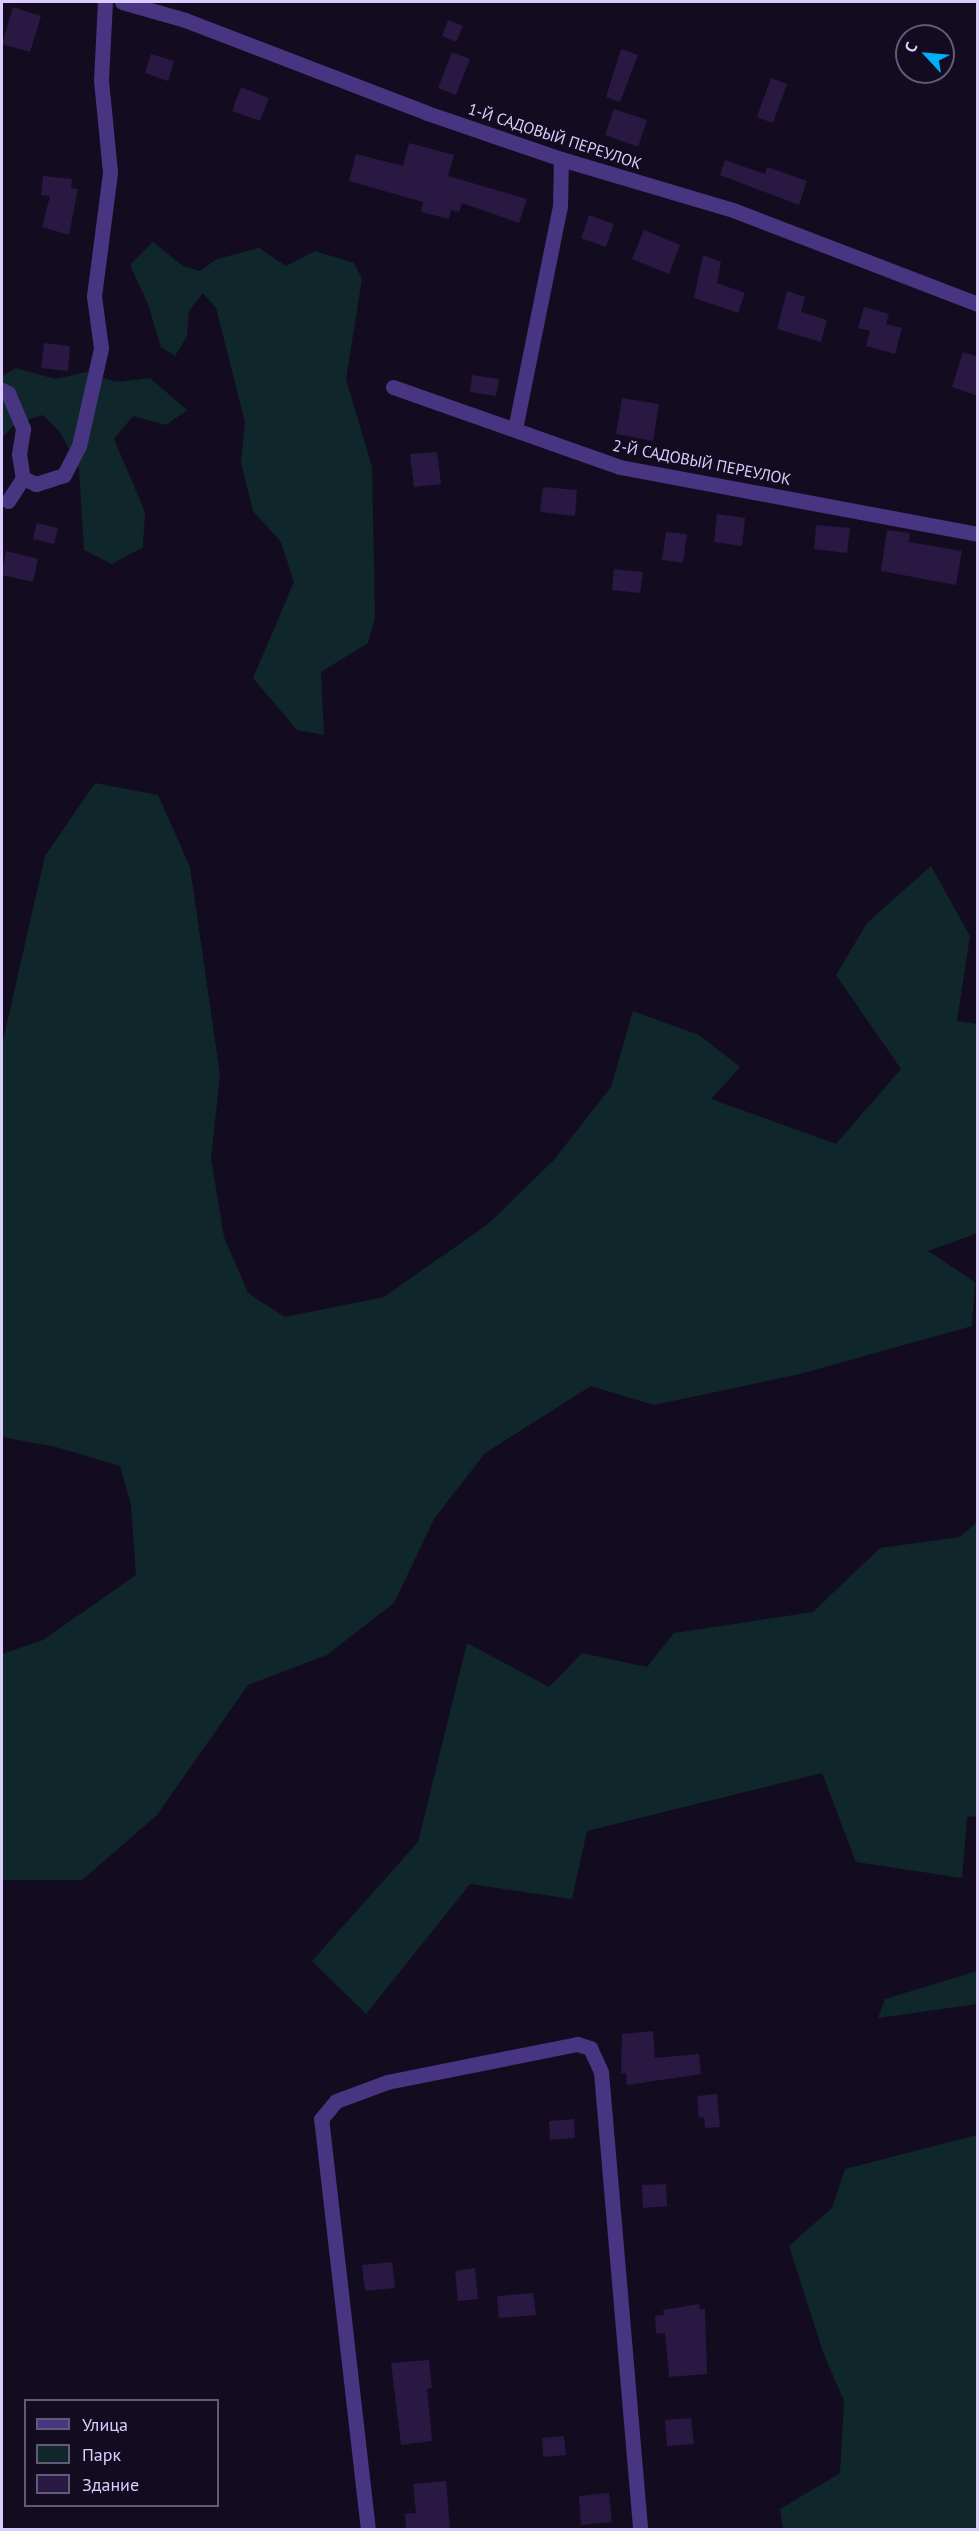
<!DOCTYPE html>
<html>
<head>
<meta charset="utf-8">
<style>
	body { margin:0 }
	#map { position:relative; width:979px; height:2531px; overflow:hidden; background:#130c20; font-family:"PT Sans",sans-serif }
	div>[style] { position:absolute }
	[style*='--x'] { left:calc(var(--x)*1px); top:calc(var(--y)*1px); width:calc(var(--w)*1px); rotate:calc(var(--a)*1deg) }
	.green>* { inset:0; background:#0f262b }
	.building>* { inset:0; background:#281842 }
	.minor>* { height:15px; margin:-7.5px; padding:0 7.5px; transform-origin:7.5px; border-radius:7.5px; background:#473581 }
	span { translate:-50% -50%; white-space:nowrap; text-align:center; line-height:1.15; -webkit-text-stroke:4.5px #130c20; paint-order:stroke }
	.street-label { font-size:16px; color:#dbccff }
	.frame { position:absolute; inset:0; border:3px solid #dbccff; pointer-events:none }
	.legend { position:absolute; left:24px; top:2399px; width:195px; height:108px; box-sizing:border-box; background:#130c20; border:2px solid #635979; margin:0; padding:8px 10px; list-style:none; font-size:18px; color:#dbccff }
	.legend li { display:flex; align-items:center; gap:12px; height:30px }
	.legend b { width:30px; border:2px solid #635979 }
	.north { position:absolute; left:895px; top:24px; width:60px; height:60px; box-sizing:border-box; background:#130c20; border:2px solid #635979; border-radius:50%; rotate:296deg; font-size:16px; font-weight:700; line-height:24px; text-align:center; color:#dbccff }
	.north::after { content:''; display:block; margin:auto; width:21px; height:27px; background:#00aff7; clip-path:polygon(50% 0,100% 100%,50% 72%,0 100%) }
</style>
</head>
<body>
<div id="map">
	<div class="green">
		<i style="clip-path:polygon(153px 242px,183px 266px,200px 271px,217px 259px,259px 248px,286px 266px,315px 251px,354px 263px,362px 279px,346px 379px,372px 467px,375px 618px,368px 643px,321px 672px,324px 735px,297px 730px,253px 678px,294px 582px,281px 542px,253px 511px,241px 462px,245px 422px,216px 308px,203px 293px,189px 311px,187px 336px,175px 356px,161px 347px,148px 304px,130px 265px)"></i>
		<i style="clip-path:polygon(16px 368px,55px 379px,87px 372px,116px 382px,150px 378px,187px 410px,166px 425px,133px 416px,114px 439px,145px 512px,143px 547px,112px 564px,84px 550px,79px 468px,60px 432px,43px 415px,15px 424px,2px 438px,2px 376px)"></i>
		<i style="clip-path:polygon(95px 783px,158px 795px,190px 867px,220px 1075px,211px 1158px,224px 1237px,248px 1293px,285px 1317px,384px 1297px,488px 1224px,553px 1161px,611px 1087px,633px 1011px,699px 1035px,740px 1067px,711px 1099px,836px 1144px,901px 1069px,836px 975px,867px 923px,931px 866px,970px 936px,957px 1021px,977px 1024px,978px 1233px,928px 1251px,975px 1282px,972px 1326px,800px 1374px,654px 1405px,591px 1386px,485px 1453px,434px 1519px,394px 1603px,327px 1655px,248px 1685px,157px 1815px,82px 1880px,3px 1880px,2px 1654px,43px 1640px,136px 1575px,131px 1505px,120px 1466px,56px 1447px,2px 1437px,2px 1045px,45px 856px)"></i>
		<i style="clip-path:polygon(977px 1522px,978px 1816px,967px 1817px,962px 1878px,856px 1862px,822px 1773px,587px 1831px,572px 1899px,470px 1884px,366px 2014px,312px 1961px,418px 1842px,467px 1643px,549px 1687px,582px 1653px,647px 1667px,674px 1633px,813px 1612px,880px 1548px,960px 1537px)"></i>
		<i style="clip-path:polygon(977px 1971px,977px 2004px,878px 2018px,885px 1999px)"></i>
		<i style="clip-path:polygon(977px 2135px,977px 2529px,783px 2529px,780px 2509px,840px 2473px,844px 2401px,823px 2352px,789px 2246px,832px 2208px,845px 2169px)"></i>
	</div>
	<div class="building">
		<i style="clip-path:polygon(13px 7px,41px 16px,30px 52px,2px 44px)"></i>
		<i style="clip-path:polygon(448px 20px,463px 26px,456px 42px,442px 36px)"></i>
		<i style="clip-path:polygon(621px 49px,638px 55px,620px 102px,606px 97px)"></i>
		<i style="clip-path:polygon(452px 52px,470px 59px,456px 95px,438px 88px)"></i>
		<i style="clip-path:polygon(151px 54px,174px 61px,168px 81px,145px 73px)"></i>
		<i style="clip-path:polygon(771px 78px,787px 84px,773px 123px,757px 117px)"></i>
		<i style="clip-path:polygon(241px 87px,269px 98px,260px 121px,232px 111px)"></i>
		<i style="clip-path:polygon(614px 109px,647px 120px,638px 147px,605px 135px)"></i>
		<i style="clip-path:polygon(409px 143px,454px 155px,448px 176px,527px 199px,519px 223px,462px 203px,459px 212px,451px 210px,449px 219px,421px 212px,423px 202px,349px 181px,356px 154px,403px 166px)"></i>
		<i style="clip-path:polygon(725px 160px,765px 174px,767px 167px,807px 181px,799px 205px,720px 175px)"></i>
		<i style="clip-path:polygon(43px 176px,72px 179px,71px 188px,78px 189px,69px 235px,42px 227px,50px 196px,41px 195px)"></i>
		<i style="clip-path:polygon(589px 215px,614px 224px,606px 247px,581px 238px)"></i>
		<i style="clip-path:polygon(644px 230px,680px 245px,669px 274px,632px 259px)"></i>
		<i style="clip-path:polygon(703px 255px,721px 262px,717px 283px,745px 293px,738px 313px,694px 298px)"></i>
		<i style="clip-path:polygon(787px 291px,805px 297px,801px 312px,827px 320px,821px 342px,777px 329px)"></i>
		<i style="clip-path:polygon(864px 307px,889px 314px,886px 324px,902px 328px,895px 354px,866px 346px,870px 331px,858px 328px)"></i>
		<i style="clip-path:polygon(44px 343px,70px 346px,68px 371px,41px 368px)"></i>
		<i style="clip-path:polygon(963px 352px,978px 357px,978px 396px,952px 387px)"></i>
		<i style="clip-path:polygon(472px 375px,499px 379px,496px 396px,470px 392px)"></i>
		<i style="clip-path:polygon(622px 398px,659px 404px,653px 441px,616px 434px)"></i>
		<i style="clip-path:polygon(437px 452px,441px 484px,414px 487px,410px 454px)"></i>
		<i style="clip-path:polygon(543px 487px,577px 490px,575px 516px,540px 512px)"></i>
		<i style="clip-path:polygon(717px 514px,745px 518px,742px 546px,714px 542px)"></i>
		<i style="clip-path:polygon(37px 523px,58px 528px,54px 544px,33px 539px)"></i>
		<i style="clip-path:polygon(816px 525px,850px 528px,847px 553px,814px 549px)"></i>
		<i style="clip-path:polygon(887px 530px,910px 533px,909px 542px,962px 551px,956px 585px,881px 571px)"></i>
		<i style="clip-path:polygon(666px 532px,687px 534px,683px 563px,662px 560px)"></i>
		<i style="clip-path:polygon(6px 551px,38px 559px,33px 582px,2px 575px)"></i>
		<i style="clip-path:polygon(614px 569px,643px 572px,640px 593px,612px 590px)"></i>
		<i style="clip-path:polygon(653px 2031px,655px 2058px,699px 2054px,701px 2074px,627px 2085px,626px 2073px,621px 2074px,622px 2034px)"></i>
		<i style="clip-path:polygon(717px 2094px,720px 2127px,705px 2128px,704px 2117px,699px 2118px,697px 2096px)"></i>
		<i style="clip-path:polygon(574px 2119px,575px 2138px,550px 2140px,549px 2121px)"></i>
		<i style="clip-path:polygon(666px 2184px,667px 2206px,643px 2208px,642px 2185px)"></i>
		<i style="clip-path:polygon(392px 2262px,395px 2288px,365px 2291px,362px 2265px)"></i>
		<i style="clip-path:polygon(475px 2268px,478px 2299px,458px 2301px,455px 2271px)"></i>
		<i style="clip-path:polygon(533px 2293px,536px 2315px,499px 2318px,497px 2296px)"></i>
		<i style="clip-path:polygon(699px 2304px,700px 2309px,705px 2309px,707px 2374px,669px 2377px,665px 2333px,656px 2334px,655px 2316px,664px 2315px,663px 2310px)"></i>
		<i style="clip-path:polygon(429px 2360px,432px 2388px,427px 2389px,432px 2441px,401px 2445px,391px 2363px)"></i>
		<i style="clip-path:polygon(691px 2418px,694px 2444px,667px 2446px,665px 2420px)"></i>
		<i style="clip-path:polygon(564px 2436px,566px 2455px,543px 2457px,542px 2438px)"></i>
		<i style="clip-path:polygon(446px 2481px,450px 2529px,406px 2529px,405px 2514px,416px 2513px,413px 2484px)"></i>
		<i style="clip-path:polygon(609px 2493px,612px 2522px,581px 2525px,579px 2496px)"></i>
	</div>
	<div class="minor">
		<i style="--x:122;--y:2;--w:66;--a:15.9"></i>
		<i style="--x:185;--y:20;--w:259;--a:21"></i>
		<i style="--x:427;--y:113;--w:142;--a:18.9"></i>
		<i style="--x:561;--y:159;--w:179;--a:16.5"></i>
		<i style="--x:733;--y:210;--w:262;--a:21"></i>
		<i style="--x:393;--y:387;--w:241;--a:19.4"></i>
		<i style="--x:620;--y:467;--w:364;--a:10.6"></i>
		<i style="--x:2;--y:390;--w:7;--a:27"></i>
		<i style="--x:8;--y:393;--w:39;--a:67"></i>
		<i style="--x:23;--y:429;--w:25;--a:99"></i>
		<i style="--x:19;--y:454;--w:24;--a:81"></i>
		<i style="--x:515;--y:429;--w:227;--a:-78.6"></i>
		<i style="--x:560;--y:206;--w:47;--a:-88.8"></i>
		<i style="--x:8;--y:501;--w:27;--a:-57"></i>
		<i style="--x:23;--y:478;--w:14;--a:25"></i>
		<i style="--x:36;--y:484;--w:29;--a:-18"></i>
		<i style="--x:64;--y:475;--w:33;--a:-63"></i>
		<i style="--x:79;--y:446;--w:100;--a:-77.3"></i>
		<i style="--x:101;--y:348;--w:52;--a:-97.7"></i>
		<i style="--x:94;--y:296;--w:125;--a:-82.6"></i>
		<i style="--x:110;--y:172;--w:92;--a:-95.6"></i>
		<i style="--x:101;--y:80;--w:78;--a:-87.1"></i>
		<i style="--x:368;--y:2530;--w:414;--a:-96.5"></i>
		<i style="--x:321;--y:2119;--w:23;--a:-50"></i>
		<i style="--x:336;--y:2101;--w:54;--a:-20.4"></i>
		<i style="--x:387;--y:2082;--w:194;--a:-11.3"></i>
		<i style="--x:577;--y:2044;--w:14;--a:17"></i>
		<i style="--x:590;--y:2048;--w:26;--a:65"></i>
		<i style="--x:601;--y:2072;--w:460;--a:85.1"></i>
	</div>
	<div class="street-label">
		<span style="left:555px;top:136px;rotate:18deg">1-Й САДОВЫЙ ПЕРЕУЛОК</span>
		<span style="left:702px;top:462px;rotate:11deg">2-Й САДОВЫЙ ПЕРЕУЛОК</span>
	</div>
	<div class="frame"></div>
	<ul class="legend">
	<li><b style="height:8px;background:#473581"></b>Улица</li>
	<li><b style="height:16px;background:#0f262b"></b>Парк</li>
	<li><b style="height:16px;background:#281842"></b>Здание</li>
	</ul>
	<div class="north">С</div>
</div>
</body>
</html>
